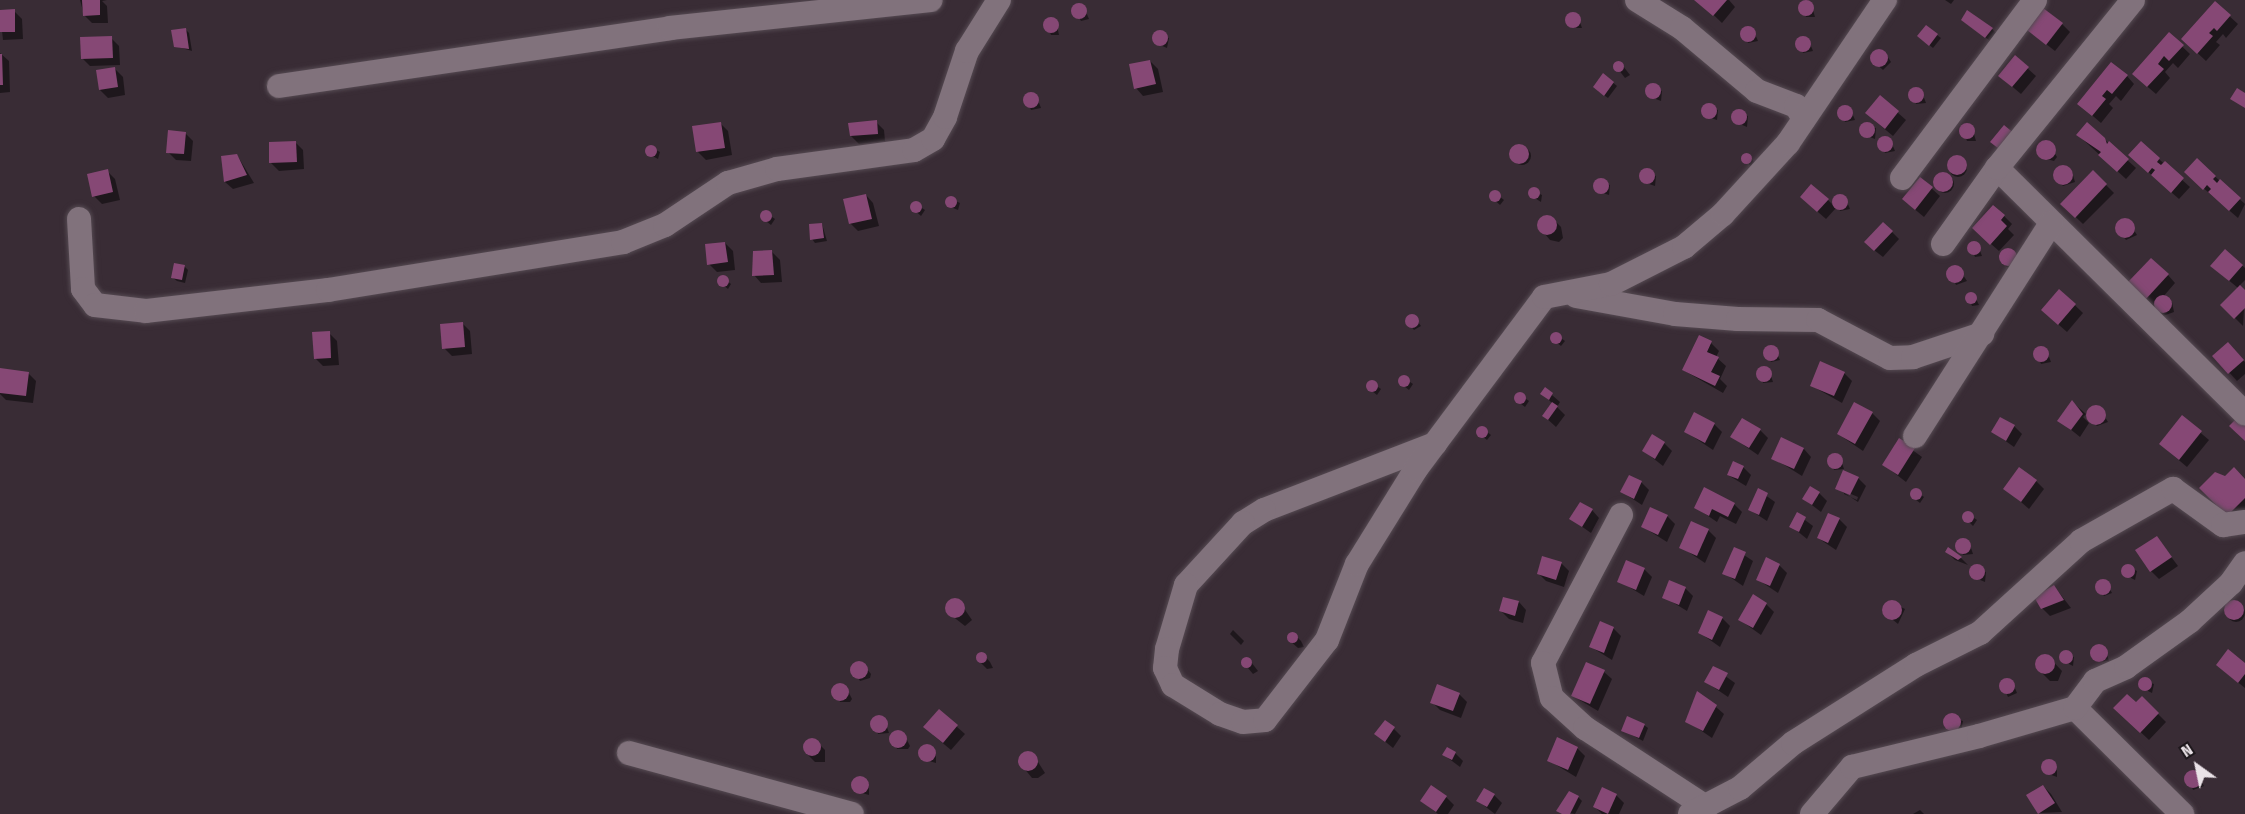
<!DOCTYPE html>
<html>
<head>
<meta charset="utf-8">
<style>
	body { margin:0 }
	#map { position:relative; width:2245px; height:814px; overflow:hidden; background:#392c35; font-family:"Fira Sans Condensed",sans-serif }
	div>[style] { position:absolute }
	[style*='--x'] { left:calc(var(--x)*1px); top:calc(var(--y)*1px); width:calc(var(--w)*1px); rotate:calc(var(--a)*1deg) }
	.shadow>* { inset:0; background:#0007 }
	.round { border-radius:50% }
	.building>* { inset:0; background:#864875 }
	.roads { filter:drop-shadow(0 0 2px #554a52) drop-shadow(0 0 2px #554a52) }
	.minor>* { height:24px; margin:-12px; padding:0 12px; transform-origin:12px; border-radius:12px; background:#81727c }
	span { translate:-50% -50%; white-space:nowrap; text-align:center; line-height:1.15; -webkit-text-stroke:6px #1d171b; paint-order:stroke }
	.north { position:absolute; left:2167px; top:736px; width:60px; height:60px; -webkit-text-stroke:4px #1d171b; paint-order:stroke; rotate:327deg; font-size:16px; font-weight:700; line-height:24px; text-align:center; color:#eae2e7 }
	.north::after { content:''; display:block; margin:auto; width:21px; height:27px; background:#eae2e7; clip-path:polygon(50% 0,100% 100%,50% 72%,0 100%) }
</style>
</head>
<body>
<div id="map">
	<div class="shadow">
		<i style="clip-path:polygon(80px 0,107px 0,102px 1px,107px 6px,108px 23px,92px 23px,84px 15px)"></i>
		<i style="clip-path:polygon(1698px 0,1729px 0,1735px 7px,1722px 23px)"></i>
		<i style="clip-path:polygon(1945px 0,1954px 0,1951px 4px)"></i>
		<i style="clip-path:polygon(1811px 3px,1815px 17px,1806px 17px,1801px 4px)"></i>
		<i style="clip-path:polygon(2215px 3px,2238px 24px,2226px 38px,2223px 34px,2216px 42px,2220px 45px,2206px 61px,2191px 47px)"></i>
		<i style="clip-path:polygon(1083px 5px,1089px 19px,1081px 21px,1074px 8px)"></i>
		<i style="clip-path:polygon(14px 11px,22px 19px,23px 39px,3px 40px,0 12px)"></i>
		<i style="clip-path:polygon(1577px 14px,1582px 28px,1572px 28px,1568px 17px)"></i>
		<i style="clip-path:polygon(1963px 20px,1992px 29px,2000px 37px,1994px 44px)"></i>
		<i style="clip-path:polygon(1056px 21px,1059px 35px,1051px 35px,1046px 22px)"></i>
		<i style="clip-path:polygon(2062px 24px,2070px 32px,2055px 51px,2037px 37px)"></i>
		<i style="clip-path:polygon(1926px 27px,1941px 38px,1933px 48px,1922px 39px)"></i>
		<i style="clip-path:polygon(1753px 29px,1758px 41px,1748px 43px,1743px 30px)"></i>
		<i style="clip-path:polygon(186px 30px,189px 33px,192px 51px,175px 46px)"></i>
		<i style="clip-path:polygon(1155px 34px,1169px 38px,1167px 48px,1155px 43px)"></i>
		<i style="clip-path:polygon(2169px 34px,2190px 54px,2178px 68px,2173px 63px,2165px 72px,2170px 78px,2156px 94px,2142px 82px)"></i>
		<i style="clip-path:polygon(111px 38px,119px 46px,120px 65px,90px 66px,82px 58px)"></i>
		<i style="clip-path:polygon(1808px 39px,1813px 51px,1803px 53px,1798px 40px)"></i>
		<i style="clip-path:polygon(1884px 51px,1891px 62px,1883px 70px,1871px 59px,1874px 52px)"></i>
		<i style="clip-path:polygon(0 53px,9px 61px,10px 92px,0 93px)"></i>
		<i style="clip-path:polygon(2015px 57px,2036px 76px,2021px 94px,2008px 83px)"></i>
		<i style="clip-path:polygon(1150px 61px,1158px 69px,1163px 92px,1143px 96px,1136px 88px)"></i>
		<i style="clip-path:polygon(1620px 62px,1630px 75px,1625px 78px,1615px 65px)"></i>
		<i style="clip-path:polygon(115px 69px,123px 77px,125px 95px,108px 98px,100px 90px)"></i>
		<i style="clip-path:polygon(1604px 75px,1617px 86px,1608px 98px,1598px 91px)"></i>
		<i style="clip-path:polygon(2127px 76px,2134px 84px,2121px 101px,2116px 96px,2109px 104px,2113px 108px,2101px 123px,2079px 104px)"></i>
		<i style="clip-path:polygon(1649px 87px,1662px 91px,1661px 101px,1648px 96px)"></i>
		<i style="clip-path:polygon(1921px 90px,1926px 103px,1916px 104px,1911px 91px)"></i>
		<i style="clip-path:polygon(1036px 95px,1041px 108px,1031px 110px,1026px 97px)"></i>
		<i style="clip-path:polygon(1880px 97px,1906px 120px,1893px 136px,1875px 121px)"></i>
		<i style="clip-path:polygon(1705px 106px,1718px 110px,1717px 120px,1704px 116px)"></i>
		<i style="clip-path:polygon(1850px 108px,1855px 120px,1845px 122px,1840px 109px)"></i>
		<i style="clip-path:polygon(1735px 112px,1748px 116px,1747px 127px,1735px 122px)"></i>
		<i style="clip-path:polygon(876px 122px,884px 130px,885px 141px,859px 144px,851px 136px)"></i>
		<i style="clip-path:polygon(720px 123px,728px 131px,732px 155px,706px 160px,698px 152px)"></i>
		<i style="clip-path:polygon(1863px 125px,1876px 128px,1875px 139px,1862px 134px)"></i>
		<i style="clip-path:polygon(1972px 127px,1976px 141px,1967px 141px,1962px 128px)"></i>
		<i style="clip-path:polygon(185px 133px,193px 141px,191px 161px,176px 160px,168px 152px)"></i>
		<i style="clip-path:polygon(2078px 135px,2104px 139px,2136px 168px,2126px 179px)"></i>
		<i style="clip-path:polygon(1890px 139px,1895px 151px,1885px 153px,1880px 140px)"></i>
		<i style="clip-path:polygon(295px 142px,303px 150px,304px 169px,279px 171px,271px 163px)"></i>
		<i style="clip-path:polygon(2048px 142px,2057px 157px,2054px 161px,2043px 158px,2039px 146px)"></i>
		<i style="clip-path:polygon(2141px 143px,2190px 187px,2179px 199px,2138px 163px)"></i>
		<i class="round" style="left:1513px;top:147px;width:18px;height:18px"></i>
		<i style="clip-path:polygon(650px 147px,660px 152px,658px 159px,647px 153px)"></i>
		<i style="clip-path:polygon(1747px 154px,1754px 162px,1754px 170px,1743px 157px)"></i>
		<i style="clip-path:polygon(237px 155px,254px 183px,233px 189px,225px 182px)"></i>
		<i class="round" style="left:1949px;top:159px;width:18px;height:18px"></i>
		<i style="clip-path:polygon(2197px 160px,2245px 204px,2238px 218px,2194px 180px)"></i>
		<i style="clip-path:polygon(2063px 167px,2072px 172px,2075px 182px,2063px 186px,2055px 177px)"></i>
		<i style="clip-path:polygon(107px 171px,115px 179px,120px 200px,102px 204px,94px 196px)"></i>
		<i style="clip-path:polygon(1643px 172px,1656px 176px,1655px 186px,1643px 182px)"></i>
		<i style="clip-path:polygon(2093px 172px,2114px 193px,2083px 224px,2062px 204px)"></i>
		<i class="round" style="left:1936px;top:175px;width:18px;height:18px"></i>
		<i style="clip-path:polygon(1921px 179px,1940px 196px,1924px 217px,1912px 207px)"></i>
		<i style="clip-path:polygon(1597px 181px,1610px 185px,1609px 195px,1597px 191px)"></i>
		<i style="clip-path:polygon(1531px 190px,1542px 195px,1541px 202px,1530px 195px)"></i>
		<i style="clip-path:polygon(1494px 192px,1504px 200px,1500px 205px,1490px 196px)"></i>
		<i style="clip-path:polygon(866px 195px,873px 203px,879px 226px,858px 231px,850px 223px)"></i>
		<i style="clip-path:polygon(1845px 197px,1850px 209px,1840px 211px,1835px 198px)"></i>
		<i style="clip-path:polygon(949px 198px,960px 203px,958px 210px,948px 206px)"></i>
		<i style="clip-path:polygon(1828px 200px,1836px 208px,1826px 219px,1810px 205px)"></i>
		<i style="clip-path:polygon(914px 203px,925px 210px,921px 216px,911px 207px)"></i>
		<i style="clip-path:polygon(765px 212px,775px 219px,771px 225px,762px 218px)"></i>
		<i style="clip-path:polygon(2004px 216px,2012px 224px,2008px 229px,2014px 235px,1999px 251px,1982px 236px)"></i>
		<i style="clip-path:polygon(1553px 219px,1561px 227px,1563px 238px,1559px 242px,1550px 240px,1539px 227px,1541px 220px)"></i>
		<i style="clip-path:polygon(2128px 221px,2137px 235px,2126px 240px,2117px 229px,2118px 224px)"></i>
		<i style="clip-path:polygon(822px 224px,827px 241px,815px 243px,812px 239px)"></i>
		<i style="clip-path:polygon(1892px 232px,1899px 239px,1883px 257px,1874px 250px)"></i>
		<i style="clip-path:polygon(725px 243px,733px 251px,735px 270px,717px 272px,709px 264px)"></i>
		<i style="clip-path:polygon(1977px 243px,1982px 256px,1975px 257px,1970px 245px)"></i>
		<i style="clip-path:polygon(2011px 250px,2020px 265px,2009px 269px,2001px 261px,2002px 254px)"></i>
		<i style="clip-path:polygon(2225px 251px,2245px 268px,2245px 280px,2239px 286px,2245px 292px,2243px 326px,2222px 305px,2238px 288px,2220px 273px)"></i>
		<i style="clip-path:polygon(772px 252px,780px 260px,782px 282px,761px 283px,754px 275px)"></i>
		<i style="clip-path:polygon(184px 266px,188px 270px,185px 283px,177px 281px,173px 278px)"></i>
		<i style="clip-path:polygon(1957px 266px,1967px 281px,1956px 285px,1949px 270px)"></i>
		<i style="clip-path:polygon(2168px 275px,2175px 283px,2162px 298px,2172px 302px,2174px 312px,2163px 316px,2138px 290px)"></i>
		<i style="clip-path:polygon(721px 276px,731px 284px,728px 289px,718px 281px)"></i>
		<i style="clip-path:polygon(2060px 291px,2083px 313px,2067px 332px,2051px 318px)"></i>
		<i style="clip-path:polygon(1974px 295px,1979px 305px,1972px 306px,1968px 296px)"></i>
		<i style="clip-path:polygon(1413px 315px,1421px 326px,1414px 330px,1406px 320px)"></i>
		<i style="clip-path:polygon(462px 323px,470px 331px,472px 354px,452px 356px,444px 348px)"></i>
		<i style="clip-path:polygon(329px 333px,337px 341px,339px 365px,323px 366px,315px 358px)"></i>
		<i style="clip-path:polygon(1554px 333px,1565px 341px,1561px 346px,1551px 338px)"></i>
		<i style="clip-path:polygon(1711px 343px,1719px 351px,1716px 357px,1726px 366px,1720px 379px,1727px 386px,1723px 393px,1683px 370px)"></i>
		<i style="clip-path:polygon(1774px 348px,1780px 360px,1771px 362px,1766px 351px)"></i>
		<i style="clip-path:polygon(2046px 349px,2051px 362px,2041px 364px,2036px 350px)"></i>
		<i style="clip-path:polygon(2235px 352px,2245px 362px,2245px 374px,2237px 381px,2214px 356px)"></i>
		<i style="clip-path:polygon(1760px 369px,1769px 370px,1773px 382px,1763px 383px)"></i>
		<i style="clip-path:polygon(28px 373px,36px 381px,33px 403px,6px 400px,0 394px,0 375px)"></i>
		<i style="clip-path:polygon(1844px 373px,1852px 381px,1842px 403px,1812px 386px)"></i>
		<i style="clip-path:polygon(1403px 377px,1413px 384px,1409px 390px,1400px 383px)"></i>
		<i style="clip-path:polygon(1371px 382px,1381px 389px,1377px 395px,1368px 388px)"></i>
		<i style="clip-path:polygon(1545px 389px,1560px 402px,1557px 407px,1565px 415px,1556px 427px,1544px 416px,1552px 403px,1542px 393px)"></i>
		<i style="clip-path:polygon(1519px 394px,1529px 401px,1525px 407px,1516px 400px)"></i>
		<i style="clip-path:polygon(2072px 402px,2086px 414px,2083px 417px,2089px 423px,2080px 437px,2059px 420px)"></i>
		<i style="clip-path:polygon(2099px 407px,2108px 422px,2097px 426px,2089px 418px,2090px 411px)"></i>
		<i style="clip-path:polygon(1872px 413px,1880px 421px,1863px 451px,1838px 434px)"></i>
		<i style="clip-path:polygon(2182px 417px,2209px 440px,2187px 467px,2168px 451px)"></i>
		<i style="clip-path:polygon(1714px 424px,1722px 432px,1713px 450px,1686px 432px)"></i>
		<i style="clip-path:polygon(2014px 426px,2022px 434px,2014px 447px,1993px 432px)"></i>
		<i style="clip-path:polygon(1481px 427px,1491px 435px,1487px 440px,1477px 432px)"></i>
		<i style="clip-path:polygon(1760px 430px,1768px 438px,1758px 455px,1732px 437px)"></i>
		<i style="clip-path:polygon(1899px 440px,1922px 457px,1906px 482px,1884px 465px)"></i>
		<i style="clip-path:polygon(1664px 443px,1672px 451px,1663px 466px,1644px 451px)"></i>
		<i style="clip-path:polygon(1804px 449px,1811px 457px,1802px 476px,1773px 458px)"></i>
		<i style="clip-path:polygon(1831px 457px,1840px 457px,1844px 469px,1834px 470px)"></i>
		<i style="clip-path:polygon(1743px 467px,1751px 475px,1746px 486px,1728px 475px)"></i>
		<i style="clip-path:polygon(evenodd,1858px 478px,1866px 486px,1858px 502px,1837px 488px,1858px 478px,1844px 491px,1858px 497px,1857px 500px,1844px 494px,1844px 491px)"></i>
		<i style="clip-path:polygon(2226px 478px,2245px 481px,2245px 522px,2240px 527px,2201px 488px)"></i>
		<i style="clip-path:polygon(2036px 481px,2044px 489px,2029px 509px,2005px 488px)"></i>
		<i style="clip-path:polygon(1641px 482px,1649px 490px,1642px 505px,1622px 492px)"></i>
		<i style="clip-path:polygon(1758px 490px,1775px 502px,1767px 521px,1750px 510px)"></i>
		<i style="clip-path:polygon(1914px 490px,1924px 497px,1920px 503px,1911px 496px)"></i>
		<i style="clip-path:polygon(1819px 493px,1827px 501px,1821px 512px,1804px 499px)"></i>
		<i style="clip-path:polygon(1734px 504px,1742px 512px,1736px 524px,1720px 516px,1717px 522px,1695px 507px)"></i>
		<i style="clip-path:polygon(1592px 510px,1599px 518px,1591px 533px,1571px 519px)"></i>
		<i style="clip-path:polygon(1967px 513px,1977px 520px,1973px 526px,1964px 517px)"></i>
		<i style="clip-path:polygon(1797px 514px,1813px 526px,1807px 539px,1791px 526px)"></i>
		<i style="clip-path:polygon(1667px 516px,1675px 524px,1667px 542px,1643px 527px)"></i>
		<i style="clip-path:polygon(1839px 519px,1847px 527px,1836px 550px,1818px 538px)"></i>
		<i style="clip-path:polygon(1708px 530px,1716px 538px,1705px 563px,1681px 547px)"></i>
		<i style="clip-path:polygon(2157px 538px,2178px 566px,2159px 579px,2151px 571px)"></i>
		<i style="clip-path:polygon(1959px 541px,1969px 542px,1973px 554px,1963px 555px)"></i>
		<i style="clip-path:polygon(1735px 549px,1753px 561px,1743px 586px,1724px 573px)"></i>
		<i style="clip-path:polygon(1947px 552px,1961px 558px,1968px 565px,1955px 560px)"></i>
		<i style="clip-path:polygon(1561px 563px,1569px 571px,1564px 587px,1546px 581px,1538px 573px)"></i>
		<i style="clip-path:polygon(1779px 565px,1787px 573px,1778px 593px,1757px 579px)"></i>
		<i style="clip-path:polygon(2126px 566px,2137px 571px,2135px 580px,2123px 574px)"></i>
		<i style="clip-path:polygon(1973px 568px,1986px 572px,1985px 582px,1973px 577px)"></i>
		<i style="clip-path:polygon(1644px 569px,1652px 577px,1644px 596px,1619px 581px)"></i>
		<i style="clip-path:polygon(2105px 581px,2112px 593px,2104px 596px,2097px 585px)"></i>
		<i style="clip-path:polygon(2054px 586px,2071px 608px,2050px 616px,2042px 608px)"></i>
		<i style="clip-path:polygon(1685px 588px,1693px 596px,1687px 611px,1664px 597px)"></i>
		<i style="clip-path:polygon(959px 601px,972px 620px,965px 626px,947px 612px,947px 604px)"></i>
		<i style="clip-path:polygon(1888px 601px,1905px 609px,1898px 624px,1882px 611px)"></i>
		<i style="clip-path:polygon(1519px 602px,1526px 610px,1523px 623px,1509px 619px,1501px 611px)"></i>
		<i style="clip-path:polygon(1766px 604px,1774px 612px,1761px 635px,1740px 620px)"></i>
		<i class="round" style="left:2227px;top:604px;width:18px;height:18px"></i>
		<i style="clip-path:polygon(1722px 618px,1730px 626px,1720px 647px,1700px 633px)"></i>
		<i style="clip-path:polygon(1613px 628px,1621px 636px,1612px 660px,1591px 647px)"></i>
		<i style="clip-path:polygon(1233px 630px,1244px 641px,1241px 645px,1230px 634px)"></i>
		<i style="clip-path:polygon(1293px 633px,1301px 641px,1304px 647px,1298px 648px,1290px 641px,1288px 635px)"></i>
		<i style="clip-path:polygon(2095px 648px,2105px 648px,2109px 661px,2098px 662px)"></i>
		<i style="clip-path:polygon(2061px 653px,2074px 657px,2073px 666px,2061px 660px)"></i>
		<i style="clip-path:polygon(983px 654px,990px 662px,993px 668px,987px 669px,979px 661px,977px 656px)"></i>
		<i style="clip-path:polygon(2048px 656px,2062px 671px,2058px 681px,2050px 681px,2037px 668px,2038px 660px)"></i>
		<i style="clip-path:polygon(1248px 658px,1258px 671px,1253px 674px,1242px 661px)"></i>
		<i style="clip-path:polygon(862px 663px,871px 674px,870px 678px,860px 681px,852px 667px)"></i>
		<i style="clip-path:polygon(2245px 665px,2245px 688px,2225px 672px)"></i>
		<i style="clip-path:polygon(1714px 668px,1735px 683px,1728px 697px,1706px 682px)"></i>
		<i style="clip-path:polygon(1604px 672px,1612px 679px,1598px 711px,1573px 696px)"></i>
		<i style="clip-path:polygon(2141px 680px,2154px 684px,2152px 693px,2140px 687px)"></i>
		<i style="clip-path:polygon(2012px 681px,2017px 693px,2008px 697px,2002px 683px)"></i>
		<i style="clip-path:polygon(846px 687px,852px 699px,850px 702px,840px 702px,835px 688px)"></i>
		<i style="clip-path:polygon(1459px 694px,1467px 702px,1461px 718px,1440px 710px,1432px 702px)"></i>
		<i style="clip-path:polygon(2142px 698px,2166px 722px,2149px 740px,2115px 708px,2136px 704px)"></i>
		<i style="clip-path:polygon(1716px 707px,1724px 714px,1712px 738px,1687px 721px)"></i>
		<i style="clip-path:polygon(939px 711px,965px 734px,951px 750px,933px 735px)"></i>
		<i style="clip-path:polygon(1948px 717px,1963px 721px,1961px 732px,1948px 728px)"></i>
		<i style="clip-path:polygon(874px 719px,884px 719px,889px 733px,878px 734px)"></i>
		<i style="clip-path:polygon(1644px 725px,1648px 728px,1643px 741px,1623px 730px)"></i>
		<i style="clip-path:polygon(1394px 729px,1401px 736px,1393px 748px,1376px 734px)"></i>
		<i style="clip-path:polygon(904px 734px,910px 746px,908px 749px,897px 749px,893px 735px)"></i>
		<i style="clip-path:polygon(807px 742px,817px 742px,825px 750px,825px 762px,815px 762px,807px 754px)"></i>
		<i style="clip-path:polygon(922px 748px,936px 752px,936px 763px,922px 759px)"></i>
		<i style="clip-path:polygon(1577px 748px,1585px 756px,1576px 777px,1548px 760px)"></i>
		<i style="clip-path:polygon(1455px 753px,1463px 761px,1460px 767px,1444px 755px)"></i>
		<i style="clip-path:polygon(1033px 754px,1045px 773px,1038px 778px,1032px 778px,1019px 762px,1020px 757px)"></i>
		<i style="clip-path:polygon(2045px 762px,2057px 766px,2057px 777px,2043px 772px)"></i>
		<i style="clip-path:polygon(2196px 772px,2204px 786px,2193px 790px,2187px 775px)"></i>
		<i style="clip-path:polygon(855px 780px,869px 783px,869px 795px,855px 791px)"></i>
		<i style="clip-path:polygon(2043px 786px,2051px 794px,2062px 812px,2039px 813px)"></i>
		<i style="clip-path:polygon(1494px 795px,1502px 803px,1495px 814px,1478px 801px)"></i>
		<i style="clip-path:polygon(1616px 795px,1624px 803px,1619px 814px,1602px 814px,1595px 807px)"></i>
		<i style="clip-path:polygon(1446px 797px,1454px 805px,1448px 814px,1438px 814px,1422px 801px)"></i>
		<i style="clip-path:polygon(1578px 797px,1582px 801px,1575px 814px,1558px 811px)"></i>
		<i style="clip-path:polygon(1920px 810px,1924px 814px,1913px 814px)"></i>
	</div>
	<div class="building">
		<i class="round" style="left:1798px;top:0;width:16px;height:16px"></i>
		<i style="clip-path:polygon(82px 0,100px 0,100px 15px,83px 16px)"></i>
		<i style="clip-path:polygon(1694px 0,1727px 0,1713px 16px)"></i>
		<i style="clip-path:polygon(2215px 1px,2231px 15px,2217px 31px,2214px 28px,2209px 33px,2213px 36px,2197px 54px,2181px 39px)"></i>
		<i class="round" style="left:1071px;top:3px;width:16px;height:16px"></i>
		<i style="clip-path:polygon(2043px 8px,2063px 23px,2046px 45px,2027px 30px)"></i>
		<i style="clip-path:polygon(15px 9px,15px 32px,0 32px,0 10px)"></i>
		<i style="clip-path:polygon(1967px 10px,1993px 28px,1985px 38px,1961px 20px)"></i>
		<i class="round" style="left:1565px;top:12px;width:16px;height:16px"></i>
		<i class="round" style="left:1043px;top:17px;width:16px;height:16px"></i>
		<i style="clip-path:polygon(1926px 25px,1938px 34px,1929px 46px,1917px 36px)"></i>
		<i class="round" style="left:1740px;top:26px;width:16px;height:16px"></i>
		<i style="clip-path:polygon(186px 28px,189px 49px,174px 47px,171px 30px)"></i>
		<i class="round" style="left:1152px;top:30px;width:16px;height:16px"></i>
		<i style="clip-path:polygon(2169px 32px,2184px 45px,2169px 61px,2164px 56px,2158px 64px,2164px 69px,2147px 87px,2132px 74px)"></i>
		<i class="round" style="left:1795px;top:36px;width:16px;height:16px"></i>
		<i style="clip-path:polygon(112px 36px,113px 58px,81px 59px,80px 37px)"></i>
		<i class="round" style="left:1870px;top:49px;width:18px;height:18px"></i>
		<i style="clip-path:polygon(0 54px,2px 54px,3px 85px,0 85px)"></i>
		<i style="clip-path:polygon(2015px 55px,2029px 67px,2012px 87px,1998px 76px)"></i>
		<i style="clip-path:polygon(1150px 60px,1156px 84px,1134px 89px,1129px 64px)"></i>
		<i class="round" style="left:1612.5px;top:60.5px;width:11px;height:11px"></i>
		<i style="clip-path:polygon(2111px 62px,2128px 75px,2112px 94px,2107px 90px,2102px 96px,2106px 99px,2092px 116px,2077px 104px)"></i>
		<i style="clip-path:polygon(115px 67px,118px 87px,99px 90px,96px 70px)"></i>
		<i style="clip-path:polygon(1603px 73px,1614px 82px,1604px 96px,1593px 87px)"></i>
		<i class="round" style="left:1645px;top:83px;width:16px;height:16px"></i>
		<i class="round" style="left:1908px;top:87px;width:16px;height:16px"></i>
		<i style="clip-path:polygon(2237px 88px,2245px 93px,2245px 108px,2230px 99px)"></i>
		<i class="round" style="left:1023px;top:92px;width:16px;height:16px"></i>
		<i style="clip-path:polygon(1880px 95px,1899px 111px,1885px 129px,1865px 113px)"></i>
		<i class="round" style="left:1701px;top:103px;width:16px;height:16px"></i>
		<i class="round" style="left:1837px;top:105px;width:16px;height:16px"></i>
		<i class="round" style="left:1731px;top:109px;width:16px;height:16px"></i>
		<i style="clip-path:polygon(877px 120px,878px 134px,850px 136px,848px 123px)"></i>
		<i class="round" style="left:1859px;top:122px;width:16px;height:16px"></i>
		<i style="clip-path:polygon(721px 122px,725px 148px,696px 152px,692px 126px)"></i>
		<i style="clip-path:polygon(2087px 122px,2105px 138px,2107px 144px,2109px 141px,2129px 159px,2117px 172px,2098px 155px,2101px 152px,2076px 135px)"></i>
		<i class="round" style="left:1959px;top:123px;width:16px;height:16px"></i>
		<i style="clip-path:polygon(2004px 125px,2016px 135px,2003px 152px,1990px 142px)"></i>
		<i style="clip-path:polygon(168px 130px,186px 132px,184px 154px,166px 153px)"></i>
		<i class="round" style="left:1877px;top:136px;width:16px;height:16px"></i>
		<i class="round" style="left:2036px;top:140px;width:20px;height:20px"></i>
		<i style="clip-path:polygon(296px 141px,297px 162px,269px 163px,269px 142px)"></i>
		<i style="clip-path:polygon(2141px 141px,2160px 158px,2157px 162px,2161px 165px,2165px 161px,2184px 178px,2171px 193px,2151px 175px,2155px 170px,2152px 168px,2148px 173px,2128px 155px)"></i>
		<i class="round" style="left:1509px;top:144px;width:20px;height:20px"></i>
		<i class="round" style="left:645px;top:145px;width:12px;height:12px"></i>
		<i class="round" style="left:1740.5px;top:152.5px;width:11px;height:11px"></i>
		<i style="clip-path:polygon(237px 154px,247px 175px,224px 182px,221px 156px)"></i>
		<i class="round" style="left:1947px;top:155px;width:20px;height:20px"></i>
		<i style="clip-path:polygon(2197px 158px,2216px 176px,2213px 179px,2217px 183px,2220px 179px,2241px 198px,2229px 211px,2208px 192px,2211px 189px,2207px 185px,2203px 190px,2184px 172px)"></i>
		<i class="round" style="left:2053px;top:165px;width:20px;height:20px"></i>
		<i class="round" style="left:1639px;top:168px;width:16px;height:16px"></i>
		<i style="clip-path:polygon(108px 169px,113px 192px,92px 197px,87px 174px)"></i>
		<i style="clip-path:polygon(2093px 170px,2107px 184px,2075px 218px,2060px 204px)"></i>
		<i class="round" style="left:1933px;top:172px;width:20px;height:20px"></i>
		<i style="clip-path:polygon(1920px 177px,1933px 187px,1915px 210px,1902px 199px)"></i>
		<i class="round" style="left:1593px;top:178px;width:16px;height:16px"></i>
		<i style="clip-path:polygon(1811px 184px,1829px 199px,1817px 212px,1800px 197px)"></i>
		<i class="round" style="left:1528px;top:187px;width:12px;height:12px"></i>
		<i class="round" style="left:1489px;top:190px;width:12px;height:12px"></i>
		<i class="round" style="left:1832px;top:194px;width:16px;height:16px"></i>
		<i style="clip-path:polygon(866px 194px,872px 219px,849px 224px,843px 199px)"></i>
		<i class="round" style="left:945px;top:196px;width:12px;height:12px"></i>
		<i class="round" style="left:910px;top:201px;width:12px;height:12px"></i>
		<i style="clip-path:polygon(1993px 205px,2005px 215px,2001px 220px,2007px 226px,1990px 245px,1972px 228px)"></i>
		<i class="round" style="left:760px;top:210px;width:12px;height:12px"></i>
		<i class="round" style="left:1537px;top:215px;width:20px;height:20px"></i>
		<i class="round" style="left:2115px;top:218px;width:20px;height:20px"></i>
		<i style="clip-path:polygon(1883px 222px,1893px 231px,1874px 251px,1864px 242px)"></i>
		<i style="clip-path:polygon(822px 223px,824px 238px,810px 240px,809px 224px)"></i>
		<i class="round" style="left:1967px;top:241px;width:14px;height:14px"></i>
		<i style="clip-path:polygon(725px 242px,728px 262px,707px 265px,705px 244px)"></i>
		<i class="round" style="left:1999px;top:248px;width:18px;height:18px"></i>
		<i style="clip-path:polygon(2225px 249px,2243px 265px,2229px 281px,2210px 266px)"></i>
		<i style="clip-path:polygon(772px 250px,774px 275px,752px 276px,753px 251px)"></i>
		<i style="clip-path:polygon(2151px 258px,2169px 274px,2146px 299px,2128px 282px)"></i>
		<i style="clip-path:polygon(174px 263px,185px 265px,182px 280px,171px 278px)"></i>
		<i class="round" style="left:1946px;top:265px;width:18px;height:18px"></i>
		<i class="round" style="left:717px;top:275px;width:12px;height:12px"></i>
		<i style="clip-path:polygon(2240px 285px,2245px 290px,2245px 308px,2234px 319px,2220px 305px)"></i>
		<i style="clip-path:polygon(2059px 289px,2076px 304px,2058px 325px,2041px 310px)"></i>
		<i class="round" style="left:1965px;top:292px;width:12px;height:12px"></i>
		<i class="round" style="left:2154px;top:295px;width:18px;height:18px"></i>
		<i class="round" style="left:1405px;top:314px;width:14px;height:14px"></i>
		<i style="clip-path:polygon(463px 322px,465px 347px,442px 349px,440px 324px)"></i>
		<i style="clip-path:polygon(330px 331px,331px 358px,314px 359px,312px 332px)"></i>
		<i class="round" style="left:1550px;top:332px;width:12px;height:12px"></i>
		<i style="clip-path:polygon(1699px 335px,1712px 341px,1707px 352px,1719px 357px,1711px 372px,1720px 376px,1715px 386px,1682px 370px)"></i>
		<i style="clip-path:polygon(2228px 342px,2244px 360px,2228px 374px,2212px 356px)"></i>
		<i class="round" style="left:1763px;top:345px;width:16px;height:16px"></i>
		<i class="round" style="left:2033px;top:346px;width:16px;height:16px"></i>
		<i style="clip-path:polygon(1820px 361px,1845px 372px,1834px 396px,1810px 386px)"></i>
		<i class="round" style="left:1756px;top:366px;width:16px;height:16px"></i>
		<i style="clip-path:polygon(0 368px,29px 372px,26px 396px,0 393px)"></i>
		<i class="round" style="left:1398px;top:375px;width:12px;height:12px"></i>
		<i class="round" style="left:1366px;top:380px;width:12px;height:12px"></i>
		<i style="clip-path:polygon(1545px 387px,1553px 393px,1549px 400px,1540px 394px)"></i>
		<i class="round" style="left:1514px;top:392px;width:12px;height:12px"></i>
		<i style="clip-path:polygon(2072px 400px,2083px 414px,2071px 430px,2057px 421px)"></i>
		<i style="clip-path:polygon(1552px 402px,1558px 406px,1548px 420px,1542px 416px)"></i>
		<i style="clip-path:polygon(1854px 402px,1873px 412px,1855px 444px,1837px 434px)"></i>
		<i class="round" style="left:2086px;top:405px;width:20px;height:20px"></i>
		<i style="clip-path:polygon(1694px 412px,1715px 423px,1705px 443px,1684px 432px)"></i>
		<i style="clip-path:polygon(2241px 414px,2245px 417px,2245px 441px,2229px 426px)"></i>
		<i style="clip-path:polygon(2182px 415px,2202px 431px,2179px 460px,2159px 444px)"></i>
		<i style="clip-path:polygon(2000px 417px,2015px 425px,2006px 441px,1991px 432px)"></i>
		<i style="clip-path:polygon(1742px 418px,1761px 429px,1749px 448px,1730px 437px)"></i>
		<i class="round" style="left:1476px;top:426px;width:12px;height:12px"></i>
		<i style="clip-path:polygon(1652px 434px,1665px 442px,1655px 459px,1642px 451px)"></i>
		<i style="clip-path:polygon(1781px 437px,1804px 448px,1794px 469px,1771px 459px)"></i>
		<i style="clip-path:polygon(1899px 438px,1915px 448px,1898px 475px,1882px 465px)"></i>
		<i class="round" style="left:1827px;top:453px;width:16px;height:16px"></i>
		<i style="clip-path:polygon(1733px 461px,1744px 466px,1738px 479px,1727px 475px)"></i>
		<i style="clip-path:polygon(2019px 467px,2037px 480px,2021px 502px,2003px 489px)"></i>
		<i style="clip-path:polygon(2234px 467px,2245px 479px,2245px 498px,2227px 516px,2199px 488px,2215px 472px,2225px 476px)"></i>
		<i style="clip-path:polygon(1843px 470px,1859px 477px,1850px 495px,1835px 489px)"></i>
		<i style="clip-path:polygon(1629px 475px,1642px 481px,1634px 499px,1620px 492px)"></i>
		<i style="clip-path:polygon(1810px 486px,1820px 492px,1812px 505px,1802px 499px)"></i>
		<i style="clip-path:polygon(1704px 487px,1735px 503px,1728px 517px,1712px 509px,1709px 516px,1694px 508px)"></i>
		<i class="round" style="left:1910px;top:488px;width:12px;height:12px"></i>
		<i style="clip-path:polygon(1758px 488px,1768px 493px,1759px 515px,1748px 510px)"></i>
		<i style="clip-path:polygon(1580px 502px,1593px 509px,1582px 527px,1569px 519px)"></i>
		<i style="clip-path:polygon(1650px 507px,1668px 515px,1658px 535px,1641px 527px)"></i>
		<i class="round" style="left:1962px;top:511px;width:12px;height:12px"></i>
		<i style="clip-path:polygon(1797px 512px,1806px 517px,1799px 532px,1789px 527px)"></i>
		<i style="clip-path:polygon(1828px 513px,1840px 518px,1828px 543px,1817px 538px)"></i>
		<i style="clip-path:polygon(1691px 521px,1709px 529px,1697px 556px,1679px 548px)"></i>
		<i style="clip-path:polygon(2157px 536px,2172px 557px,2150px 572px,2135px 550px)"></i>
		<i class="round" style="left:1955px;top:538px;width:16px;height:16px"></i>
		<i style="clip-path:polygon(1734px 547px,1746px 552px,1735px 579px,1722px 574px)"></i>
		<i style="clip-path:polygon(1948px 547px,1962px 557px,1958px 560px,1945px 552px)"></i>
		<i style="clip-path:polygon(1542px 556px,1562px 562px,1556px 580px,1537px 574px)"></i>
		<i style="clip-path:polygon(1766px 557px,1780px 564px,1770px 586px,1756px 580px)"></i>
		<i style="clip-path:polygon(1626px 560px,1645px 568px,1636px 590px,1617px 582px)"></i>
		<i class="round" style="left:2121px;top:564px;width:14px;height:14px"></i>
		<i class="round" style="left:1969px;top:564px;width:16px;height:16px"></i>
		<i class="round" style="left:2095px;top:579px;width:16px;height:16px"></i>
		<i style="clip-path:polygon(1669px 580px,1686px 587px,1679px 605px,1662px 598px)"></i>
		<i style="clip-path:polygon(2054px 585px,2064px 600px,2041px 609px,2034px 597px)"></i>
		<i style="clip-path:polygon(1753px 594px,1767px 603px,1753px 628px,1738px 620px)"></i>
		<i style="clip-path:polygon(1503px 597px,1519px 601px,1515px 616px,1499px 611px)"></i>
		<i class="round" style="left:945px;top:598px;width:20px;height:20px"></i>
		<i class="round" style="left:1882px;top:600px;width:20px;height:20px"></i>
		<i class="round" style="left:2224px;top:600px;width:20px;height:20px"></i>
		<i style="clip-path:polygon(1708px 610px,1723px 617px,1712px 640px,1698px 633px)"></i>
		<i style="clip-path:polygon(1600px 621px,1614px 627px,1604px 653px,1589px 647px)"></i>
		<i class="round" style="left:1286.5px;top:631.5px;width:11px;height:11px"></i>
		<i class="round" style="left:2090px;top:644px;width:18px;height:18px"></i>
		<i style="clip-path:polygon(2228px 649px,2245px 663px,2245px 674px,2238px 683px,2216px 665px)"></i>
		<i class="round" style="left:2059px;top:650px;width:14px;height:14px"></i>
		<i class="round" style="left:975.5px;top:651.5px;width:11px;height:11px"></i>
		<i class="round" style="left:2035px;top:654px;width:20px;height:20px"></i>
		<i class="round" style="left:1240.5px;top:656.5px;width:11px;height:11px"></i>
		<i class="round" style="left:850px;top:661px;width:18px;height:18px"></i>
		<i style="clip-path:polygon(1586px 662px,1605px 670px,1590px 704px,1571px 696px)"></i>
		<i style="clip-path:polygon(1713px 666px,1728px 673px,1719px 690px,1704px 682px)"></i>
		<i class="round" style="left:2138px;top:677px;width:14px;height:14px"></i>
		<i class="round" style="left:1999px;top:678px;width:16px;height:16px"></i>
		<i class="round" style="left:831px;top:683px;width:18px;height:18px"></i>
		<i style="clip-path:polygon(1437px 684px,1460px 693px,1453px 711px,1430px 703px)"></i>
		<i style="clip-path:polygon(1697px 691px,1717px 705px,1703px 731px,1685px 722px)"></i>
		<i style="clip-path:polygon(2127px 694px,2136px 702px,2142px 696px,2159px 713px,2140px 733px,2113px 708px)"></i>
		<i style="clip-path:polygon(939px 709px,958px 725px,943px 743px,923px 727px)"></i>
		<i class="round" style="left:1943px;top:713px;width:18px;height:18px"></i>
		<i class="round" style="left:870px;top:715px;width:18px;height:18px"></i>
		<i style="clip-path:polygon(1627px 716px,1645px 724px,1639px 738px,1621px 731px)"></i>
		<i style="clip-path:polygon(1385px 720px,1395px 727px,1385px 742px,1374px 734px)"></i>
		<i class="round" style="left:889px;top:730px;width:18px;height:18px"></i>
		<i style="clip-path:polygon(1557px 737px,1578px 747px,1568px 770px,1547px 761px)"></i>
		<i class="round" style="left:803px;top:738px;width:18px;height:18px"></i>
		<i class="round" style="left:918px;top:744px;width:18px;height:18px"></i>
		<i style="clip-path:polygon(1447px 747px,1456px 752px,1452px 760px,1442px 755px)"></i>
		<i class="round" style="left:1018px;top:751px;width:20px;height:20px"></i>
		<i class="round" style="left:2041px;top:759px;width:16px;height:16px"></i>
		<i class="round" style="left:2184px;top:770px;width:18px;height:18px"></i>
		<i class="round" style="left:851px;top:776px;width:18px;height:18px"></i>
		<i style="clip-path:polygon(1431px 785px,1447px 796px,1436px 812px,1420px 801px)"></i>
		<i style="clip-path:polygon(2043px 785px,2055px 803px,2038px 814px,2026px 795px)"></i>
		<i style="clip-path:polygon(1602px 787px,1617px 794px,1608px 814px,1593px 807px)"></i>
		<i style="clip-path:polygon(1484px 788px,1495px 794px,1487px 807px,1476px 801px)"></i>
		<i style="clip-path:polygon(1569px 791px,1579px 796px,1570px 814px,1562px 814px,1556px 811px)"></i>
	</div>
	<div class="roads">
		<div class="minor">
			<i style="--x:1637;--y:0;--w:53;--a:31.9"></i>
			<i style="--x:1682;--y:28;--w:98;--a:40"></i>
			<i style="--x:1757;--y:91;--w:42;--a:21"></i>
			<i style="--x:1796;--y:106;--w:15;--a:58"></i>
			<i style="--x:279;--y:86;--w:395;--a:-8.4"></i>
			<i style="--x:670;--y:28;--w:262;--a:-6.1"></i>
			<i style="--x:1997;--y:168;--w:349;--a:44.7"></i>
			<i style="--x:1902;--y:178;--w:222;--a:-53.2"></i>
			<i style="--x:79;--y:219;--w:70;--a:86.7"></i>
			<i style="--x:83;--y:289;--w:20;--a:53"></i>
			<i style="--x:95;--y:305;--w:51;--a:6.7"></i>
			<i style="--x:146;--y:311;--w:183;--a:-6.6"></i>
			<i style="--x:328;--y:290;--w:299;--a:-9.2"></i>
			<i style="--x:623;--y:242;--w:45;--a:-22"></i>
			<i style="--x:665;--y:225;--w:76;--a:-33.7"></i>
			<i style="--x:728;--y:183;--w:51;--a:-15.9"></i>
			<i style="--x:777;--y:169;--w:138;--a:-7.9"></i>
			<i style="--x:914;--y:150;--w:22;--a:-30"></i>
			<i style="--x:933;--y:139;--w:25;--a:-61"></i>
			<i style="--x:945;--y:117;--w:70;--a:-71.6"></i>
			<i style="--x:967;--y:51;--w:60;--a:-57.9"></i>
			<i style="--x:1943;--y:244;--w:93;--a:-54.6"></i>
			<i style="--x:1997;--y:168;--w:216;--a:-51"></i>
			<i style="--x:1576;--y:296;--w:101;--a:10.3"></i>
			<i style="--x:1675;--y:314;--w:63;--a:4.5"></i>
			<i style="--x:1738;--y:319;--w:80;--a:0.7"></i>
			<i style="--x:1818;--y:320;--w:81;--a:27.8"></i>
			<i style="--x:1890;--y:358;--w:23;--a:-2"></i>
			<i style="--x:1913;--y:357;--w:73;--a:-18.4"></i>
			<i style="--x:1915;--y:436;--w:253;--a:-57.4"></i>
			<i style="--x:1435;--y:444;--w:183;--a:158.9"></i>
			<i style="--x:1264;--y:510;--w:25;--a:148"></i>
			<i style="--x:1243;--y:523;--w:84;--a:132.6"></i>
			<i style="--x:1186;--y:585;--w:67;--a:106.5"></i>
			<i style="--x:1167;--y:649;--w:19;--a:96"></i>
			<i style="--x:1165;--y:668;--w:19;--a:65"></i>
			<i style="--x:1173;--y:685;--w:55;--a:31.7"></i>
			<i style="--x:1220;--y:714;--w:24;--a:19"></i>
			<i style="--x:1243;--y:722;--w:22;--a:-5"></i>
			<i style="--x:1265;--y:720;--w:101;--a:-52.2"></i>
			<i style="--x:1327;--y:640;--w:82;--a:-68.5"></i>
			<i style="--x:1357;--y:564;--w:112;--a:-58.2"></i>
			<i style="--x:1416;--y:469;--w:214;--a:-53.3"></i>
			<i style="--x:1544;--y:297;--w:68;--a:-11"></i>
			<i style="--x:1611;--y:284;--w:82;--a:-26.9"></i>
			<i style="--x:1684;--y:247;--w:51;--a:-40.2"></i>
			<i style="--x:1723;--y:214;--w:96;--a:-47.5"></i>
			<i style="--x:1788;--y:143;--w:173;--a:-55.9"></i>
			<i style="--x:1621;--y:515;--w:167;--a:117.8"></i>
			<i style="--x:1543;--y:663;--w:36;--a:76"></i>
			<i style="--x:1552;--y:698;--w:45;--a:42.3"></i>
			<i style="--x:1585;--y:728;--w:145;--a:33.1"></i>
			<i style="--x:2075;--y:708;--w:151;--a:44.7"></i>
			<i style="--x:629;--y:753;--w:231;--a:15.3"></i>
			<i style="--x:1690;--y:814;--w:56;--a:-27.5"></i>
			<i style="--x:1740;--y:788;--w:70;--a:-40.3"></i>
			<i style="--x:1793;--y:743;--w:146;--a:-32.4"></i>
			<i style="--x:1916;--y:665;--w:72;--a:-26.6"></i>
			<i style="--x:1980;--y:633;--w:137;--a:-42.3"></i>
			<i style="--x:2081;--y:541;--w:106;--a:-29.5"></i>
			<i style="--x:2173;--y:489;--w:62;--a:35.8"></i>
			<i style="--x:2223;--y:525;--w:22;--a:-8"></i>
			<i style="--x:1812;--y:814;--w:62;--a:-49.6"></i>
			<i style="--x:1852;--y:767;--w:131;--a:-13.7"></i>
			<i style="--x:1979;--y:736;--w:100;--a:-16.3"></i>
			<i style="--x:2075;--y:708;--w:34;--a:-53"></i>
			<i style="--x:2095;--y:681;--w:34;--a:-24"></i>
			<i style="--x:2126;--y:667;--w:79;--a:-35.7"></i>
			<i style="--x:2190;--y:621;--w:56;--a:-42.8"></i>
			<i style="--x:2231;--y:583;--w:24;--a:-55"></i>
		</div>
	</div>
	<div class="north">N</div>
</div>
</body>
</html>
